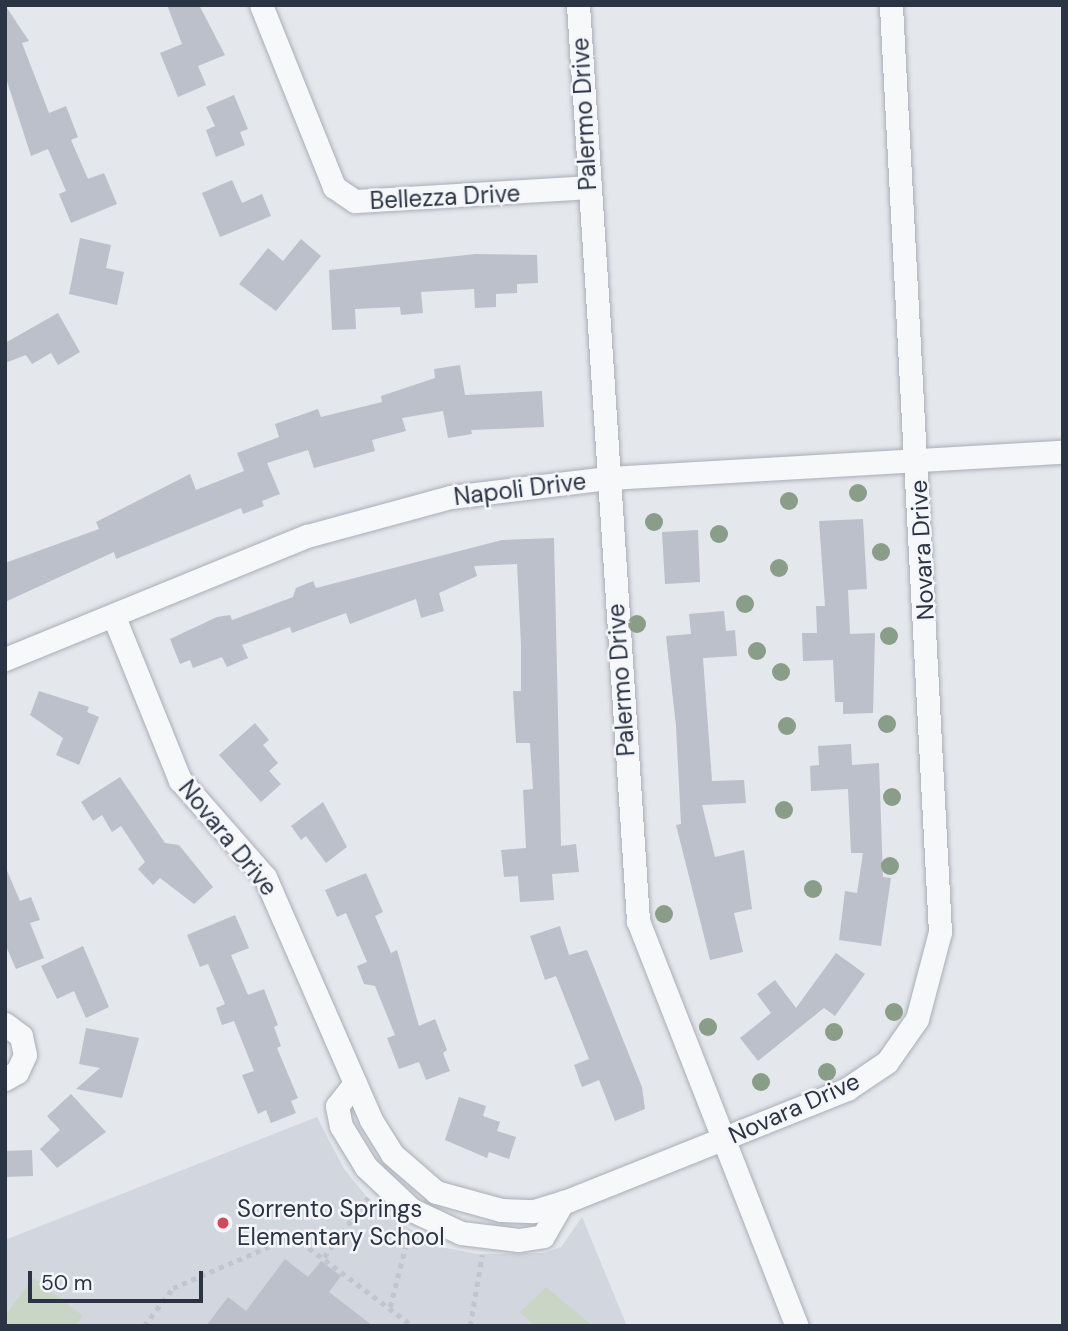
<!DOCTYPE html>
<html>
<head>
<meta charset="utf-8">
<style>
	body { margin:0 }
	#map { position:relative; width:1068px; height:1331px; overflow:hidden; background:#e4e7ec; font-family:"DM Sans",sans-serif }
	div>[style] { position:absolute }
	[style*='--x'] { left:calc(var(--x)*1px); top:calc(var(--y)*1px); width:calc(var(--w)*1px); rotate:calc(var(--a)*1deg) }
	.built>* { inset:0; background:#d2d6de }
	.green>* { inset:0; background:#c9d6c5 }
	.building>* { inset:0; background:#bbc0ca }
	.path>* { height:4.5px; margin-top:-2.25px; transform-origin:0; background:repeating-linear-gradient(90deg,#c2c5cb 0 5px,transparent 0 10px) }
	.roads { filter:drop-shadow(0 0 2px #a9aeb7) drop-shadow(0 0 2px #a9aeb7) }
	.minor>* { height:23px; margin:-11.5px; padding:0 11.5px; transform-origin:11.5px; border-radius:11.5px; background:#f7f8fa }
	.trees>* { width:18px; height:18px; margin:-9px; border-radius:50%; background:#899d89 }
	.dots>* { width:19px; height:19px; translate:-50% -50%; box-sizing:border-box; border:4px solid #f4f6f9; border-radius:50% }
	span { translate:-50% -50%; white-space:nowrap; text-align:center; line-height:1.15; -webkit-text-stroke:5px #f4f6f9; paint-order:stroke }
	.street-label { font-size:24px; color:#2b3445 }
	.poi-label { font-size:24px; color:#2b3445 }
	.left { translate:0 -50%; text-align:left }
	.frame { position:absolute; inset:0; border:7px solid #2b3445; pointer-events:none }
	.scale { position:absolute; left:28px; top:1271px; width:175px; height:32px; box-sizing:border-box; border:4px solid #2b3445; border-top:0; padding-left:9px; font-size:21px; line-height:24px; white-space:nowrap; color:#2b3445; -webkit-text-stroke:5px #f4f6f9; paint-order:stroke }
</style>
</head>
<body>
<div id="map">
	<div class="built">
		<i style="clip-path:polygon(317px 1117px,344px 1169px,371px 1202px,435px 1246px,477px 1254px,544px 1253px,561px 1247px,582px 1217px,627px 1326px,5px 1326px,5px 1240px)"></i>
	</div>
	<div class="green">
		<i style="clip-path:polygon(34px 1278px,83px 1316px,75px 1326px,5px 1326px,5px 1315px)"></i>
		<i style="clip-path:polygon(546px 1287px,593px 1326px,535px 1326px,520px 1312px)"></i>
	</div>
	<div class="building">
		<i style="clip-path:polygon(5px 5px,29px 41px,22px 43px,49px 113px,66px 106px,78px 137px,71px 140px,88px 179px,104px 173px,117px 204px,71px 223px,59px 194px,66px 191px,48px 149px,31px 156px,5px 75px)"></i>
		<i style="clip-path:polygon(167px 5px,199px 5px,225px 55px,198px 66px,206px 85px,178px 97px,160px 53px,182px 44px)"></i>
		<i style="clip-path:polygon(234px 95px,248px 129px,240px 132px,245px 145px,216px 157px,206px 130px,215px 126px,206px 107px)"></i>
		<i style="clip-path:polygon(232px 180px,242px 203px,262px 194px,271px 216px,220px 237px,202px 193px)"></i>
		<i style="clip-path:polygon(80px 238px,111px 245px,106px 268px,124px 272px,117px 305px,69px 294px)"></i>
		<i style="clip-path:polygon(301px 239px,321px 256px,276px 311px,239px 284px,268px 248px,283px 261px)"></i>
		<i style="clip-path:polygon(475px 254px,537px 255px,538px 283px,517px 284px,517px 293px,496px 294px,496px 307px,475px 308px,474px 289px,421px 292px,423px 313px,401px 315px,400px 307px,355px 309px,356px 329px,332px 330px,329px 270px)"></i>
		<i style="clip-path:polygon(58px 313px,80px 352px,58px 365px,51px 353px,32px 364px,26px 355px,5px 363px,5px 343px)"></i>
		<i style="clip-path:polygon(460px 365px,465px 395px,542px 391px,544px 427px,471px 430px,472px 434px,448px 438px,443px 411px,402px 418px,406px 431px,372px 440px,375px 451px,314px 468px,308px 450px,267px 463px,280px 494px,262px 501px,264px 506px,243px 514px,241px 508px,116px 559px,114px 552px,5px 602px,5px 563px,99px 529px,96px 522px,190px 474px,196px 490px,244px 471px,237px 453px,279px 437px,275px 424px,318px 409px,321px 417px,382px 402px,381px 396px,435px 378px,434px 369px)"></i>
		<i style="clip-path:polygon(863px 519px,867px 589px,848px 590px,850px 634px,875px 633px,873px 713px,843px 714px,843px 702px,835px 702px,833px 660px,803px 661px,802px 633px,817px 633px,816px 606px,825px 606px,819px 521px)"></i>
		<i style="clip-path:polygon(698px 530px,700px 582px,665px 584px,662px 532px)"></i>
		<i style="clip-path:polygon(554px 538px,561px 846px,576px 844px,579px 872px,552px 874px,554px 900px,520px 902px,518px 876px,504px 877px,501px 850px,526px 848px,523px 790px,533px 789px,530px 743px,516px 743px,513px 691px,521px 691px,521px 645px,517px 564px,474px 566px,477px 576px,439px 593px,444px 611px,421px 618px,416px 599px,350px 624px,346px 613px,292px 633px,290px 627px,242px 645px,248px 658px,227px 667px,222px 657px,193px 668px,190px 660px,180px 664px,170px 639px,217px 617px,230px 615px,232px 620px,293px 597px,296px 588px,313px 581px,316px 588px,502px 540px)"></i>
		<i style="clip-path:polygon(724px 611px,726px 631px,735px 630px,737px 656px,703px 658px,712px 781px,744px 780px,746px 803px,702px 805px,715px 857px,744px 850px,752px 909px,734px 913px,743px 952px,710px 960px,676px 825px,681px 824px,676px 726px,666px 636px,691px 634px,689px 614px)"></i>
		<i style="clip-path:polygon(39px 691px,89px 707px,87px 712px,99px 717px,79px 765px,56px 755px,63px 738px,30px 715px)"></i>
		<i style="clip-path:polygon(255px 723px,269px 740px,263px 745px,278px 763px,269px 771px,281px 784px,261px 802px,219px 755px)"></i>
		<i style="clip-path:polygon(851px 744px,852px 765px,879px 763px,883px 877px,891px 878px,881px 946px,839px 940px,845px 891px,857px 893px,863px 853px,851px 853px,848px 789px,811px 791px,810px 766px,819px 765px,818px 746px)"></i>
		<i style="clip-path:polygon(120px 777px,165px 843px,179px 845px,213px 887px,194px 904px,160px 878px,153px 885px,138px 869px,145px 862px,121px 826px,112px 832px,102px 815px,93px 821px,81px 802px)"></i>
		<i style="clip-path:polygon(323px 802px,347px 847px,326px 863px,306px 836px,301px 840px,291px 826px)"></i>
		<i style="clip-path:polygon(5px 866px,20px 901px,31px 897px,40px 920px,30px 923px,44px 958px,16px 969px,5px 944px)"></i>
		<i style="clip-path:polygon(366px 873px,383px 912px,375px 916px,391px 953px,397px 950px,419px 1026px,435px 1019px,447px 1050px,443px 1053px,450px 1071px,426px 1080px,419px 1062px,399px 1069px,387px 1038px,395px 1035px,375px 986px,364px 984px,357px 966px,367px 962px,346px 913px,337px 917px,325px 890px)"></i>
		<i style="clip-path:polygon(235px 915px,249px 948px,231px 955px,248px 995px,264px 989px,278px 1025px,274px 1027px,281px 1046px,277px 1048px,298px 1098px,291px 1101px,296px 1113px,271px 1123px,266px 1110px,258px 1114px,242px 1075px,254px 1071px,234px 1021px,222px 1025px,216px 1008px,225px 1004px,208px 964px,200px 967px,187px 935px)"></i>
		<i style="clip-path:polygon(560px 926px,569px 955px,587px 950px,642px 1087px,645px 1109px,615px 1121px,599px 1080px,582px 1087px,574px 1065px,589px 1059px,556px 976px,545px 980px,530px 936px)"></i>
		<i style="clip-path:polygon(83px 946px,109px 1007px,86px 1018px,74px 991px,57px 999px,41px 966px)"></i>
		<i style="clip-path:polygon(836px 953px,865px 974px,835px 1016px,824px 1008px,758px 1061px,740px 1038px,771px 1013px,757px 994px,775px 980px,796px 1008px)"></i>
		<i style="clip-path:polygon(86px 1028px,139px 1038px,122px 1098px,76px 1089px,100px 1068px,79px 1064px)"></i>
		<i style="clip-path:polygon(71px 1094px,106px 1132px,57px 1168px,40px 1149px,60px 1130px,47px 1116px)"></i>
		<i style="clip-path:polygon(459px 1097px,486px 1106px,483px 1116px,500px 1122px,497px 1131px,516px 1137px,509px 1159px,489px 1152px,487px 1158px,445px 1140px)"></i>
		<i style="clip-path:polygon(32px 1150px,33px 1176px,5px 1177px,5px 1151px)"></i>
		<i style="clip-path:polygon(285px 1259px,308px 1277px,321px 1261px,341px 1276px,329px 1292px,373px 1326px,206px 1326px,228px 1297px,246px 1311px)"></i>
	</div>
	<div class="path">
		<i style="--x:324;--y:1257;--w:74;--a:-53.3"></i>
		<i style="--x:390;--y:1307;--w:76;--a:-75.6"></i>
		<i style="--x:144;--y:1326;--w:48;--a:-52.7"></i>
		<i style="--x:173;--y:1288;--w:131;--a:-23.4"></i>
		<i style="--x:293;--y:1236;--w:150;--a:36.9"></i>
		<i style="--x:470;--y:1326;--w:72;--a:-80.4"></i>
	</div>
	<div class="roads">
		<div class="minor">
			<i style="--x:261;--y:5;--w:196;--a:68.1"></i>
			<i style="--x:334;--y:187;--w:25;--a:34"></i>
			<i style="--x:355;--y:201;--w:233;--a:-3.4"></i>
			<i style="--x:578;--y:5;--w:918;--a:86.25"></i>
			<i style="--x:638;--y:921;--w:435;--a:68.6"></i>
			<i style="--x:114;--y:617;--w:176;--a:68"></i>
			<i style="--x:180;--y:780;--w:129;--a:48.8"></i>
			<i style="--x:265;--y:877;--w:265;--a:66.4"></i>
			<i style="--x:371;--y:1120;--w:40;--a:58"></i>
			<i style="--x:392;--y:1154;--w:58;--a:40.8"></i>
			<i style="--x:436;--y:1192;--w:67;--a:15.5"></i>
			<i style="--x:501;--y:1210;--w:33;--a:2"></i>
			<i style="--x:534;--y:1211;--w:34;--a:-17"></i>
			<i style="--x:567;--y:1201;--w:302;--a:-21.8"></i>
			<i style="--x:847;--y:1089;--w:48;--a:-34"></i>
			<i style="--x:887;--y:1062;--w:52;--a:-55.1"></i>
			<i style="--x:917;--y:1019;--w:90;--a:-75.2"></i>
			<i style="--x:940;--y:932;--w:928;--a:-93.03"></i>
			<i style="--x:5;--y:659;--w:326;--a:-22.2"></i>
			<i style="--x:307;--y:536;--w:149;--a:-15.2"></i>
			<i style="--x:451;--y:497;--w:158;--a:-6.9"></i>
			<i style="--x:608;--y:478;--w:456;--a:-3.3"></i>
			<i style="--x:5;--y:1024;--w:20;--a:37"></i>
			<i style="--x:21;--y:1036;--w:19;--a:78"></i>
			<i style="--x:25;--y:1055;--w:19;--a:115"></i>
			<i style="--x:17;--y:1072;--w:14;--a:150"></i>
			<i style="--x:355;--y:1083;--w:29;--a:128"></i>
			<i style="--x:337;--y:1106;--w:20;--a:79"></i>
			<i style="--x:341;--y:1126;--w:48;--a:58.6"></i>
			<i style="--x:366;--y:1167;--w:63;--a:43.1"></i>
			<i style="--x:412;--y:1210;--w:54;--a:25.1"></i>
			<i style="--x:461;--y:1233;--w:58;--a:6.9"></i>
			<i style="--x:519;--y:1240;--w:24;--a:-9"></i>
			<i style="--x:543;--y:1236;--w:39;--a:-60"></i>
		</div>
	</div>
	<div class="trees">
		<i style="left:858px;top:493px"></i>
		<i style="left:789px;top:501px"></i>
		<i style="left:654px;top:522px"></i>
		<i style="left:719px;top:534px"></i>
		<i style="left:881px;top:552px"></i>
		<i style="left:779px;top:568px"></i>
		<i style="left:745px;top:604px"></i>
		<i style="left:637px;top:624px"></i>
		<i style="left:889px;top:636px"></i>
		<i style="left:757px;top:651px"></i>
		<i style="left:781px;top:672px"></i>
		<i style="left:887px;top:724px"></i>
		<i style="left:787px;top:726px"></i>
		<i style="left:892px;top:797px"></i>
		<i style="left:784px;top:810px"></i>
		<i style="left:890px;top:866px"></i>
		<i style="left:813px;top:889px"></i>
		<i style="left:664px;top:914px"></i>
		<i style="left:894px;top:1012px"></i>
		<i style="left:708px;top:1027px"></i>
		<i style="left:834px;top:1032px"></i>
		<i style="left:827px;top:1072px"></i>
		<i style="left:761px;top:1082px"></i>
	</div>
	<div class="dots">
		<i style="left:223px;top:1223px;background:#d1495b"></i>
	</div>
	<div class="street-label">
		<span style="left:584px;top:114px;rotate:-93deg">Palermo Drive</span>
		<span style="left:445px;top:197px;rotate:-3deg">Bellezza Drive</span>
		<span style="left:520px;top:489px;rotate:-7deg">Napoli Drive</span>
		<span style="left:922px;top:550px;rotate:-93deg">Novara Drive</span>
		<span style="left:621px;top:680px;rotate:-94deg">Palermo Drive</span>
		<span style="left:228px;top:838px;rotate:51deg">Novara Drive</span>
		<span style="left:794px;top:1108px;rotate:-24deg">Novara Drive</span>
	</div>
	<div class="poi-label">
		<span class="left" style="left:237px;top:1223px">Sorrento Springs<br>Elementary School</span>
	</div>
	<div class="frame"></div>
	<div class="scale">50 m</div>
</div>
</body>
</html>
